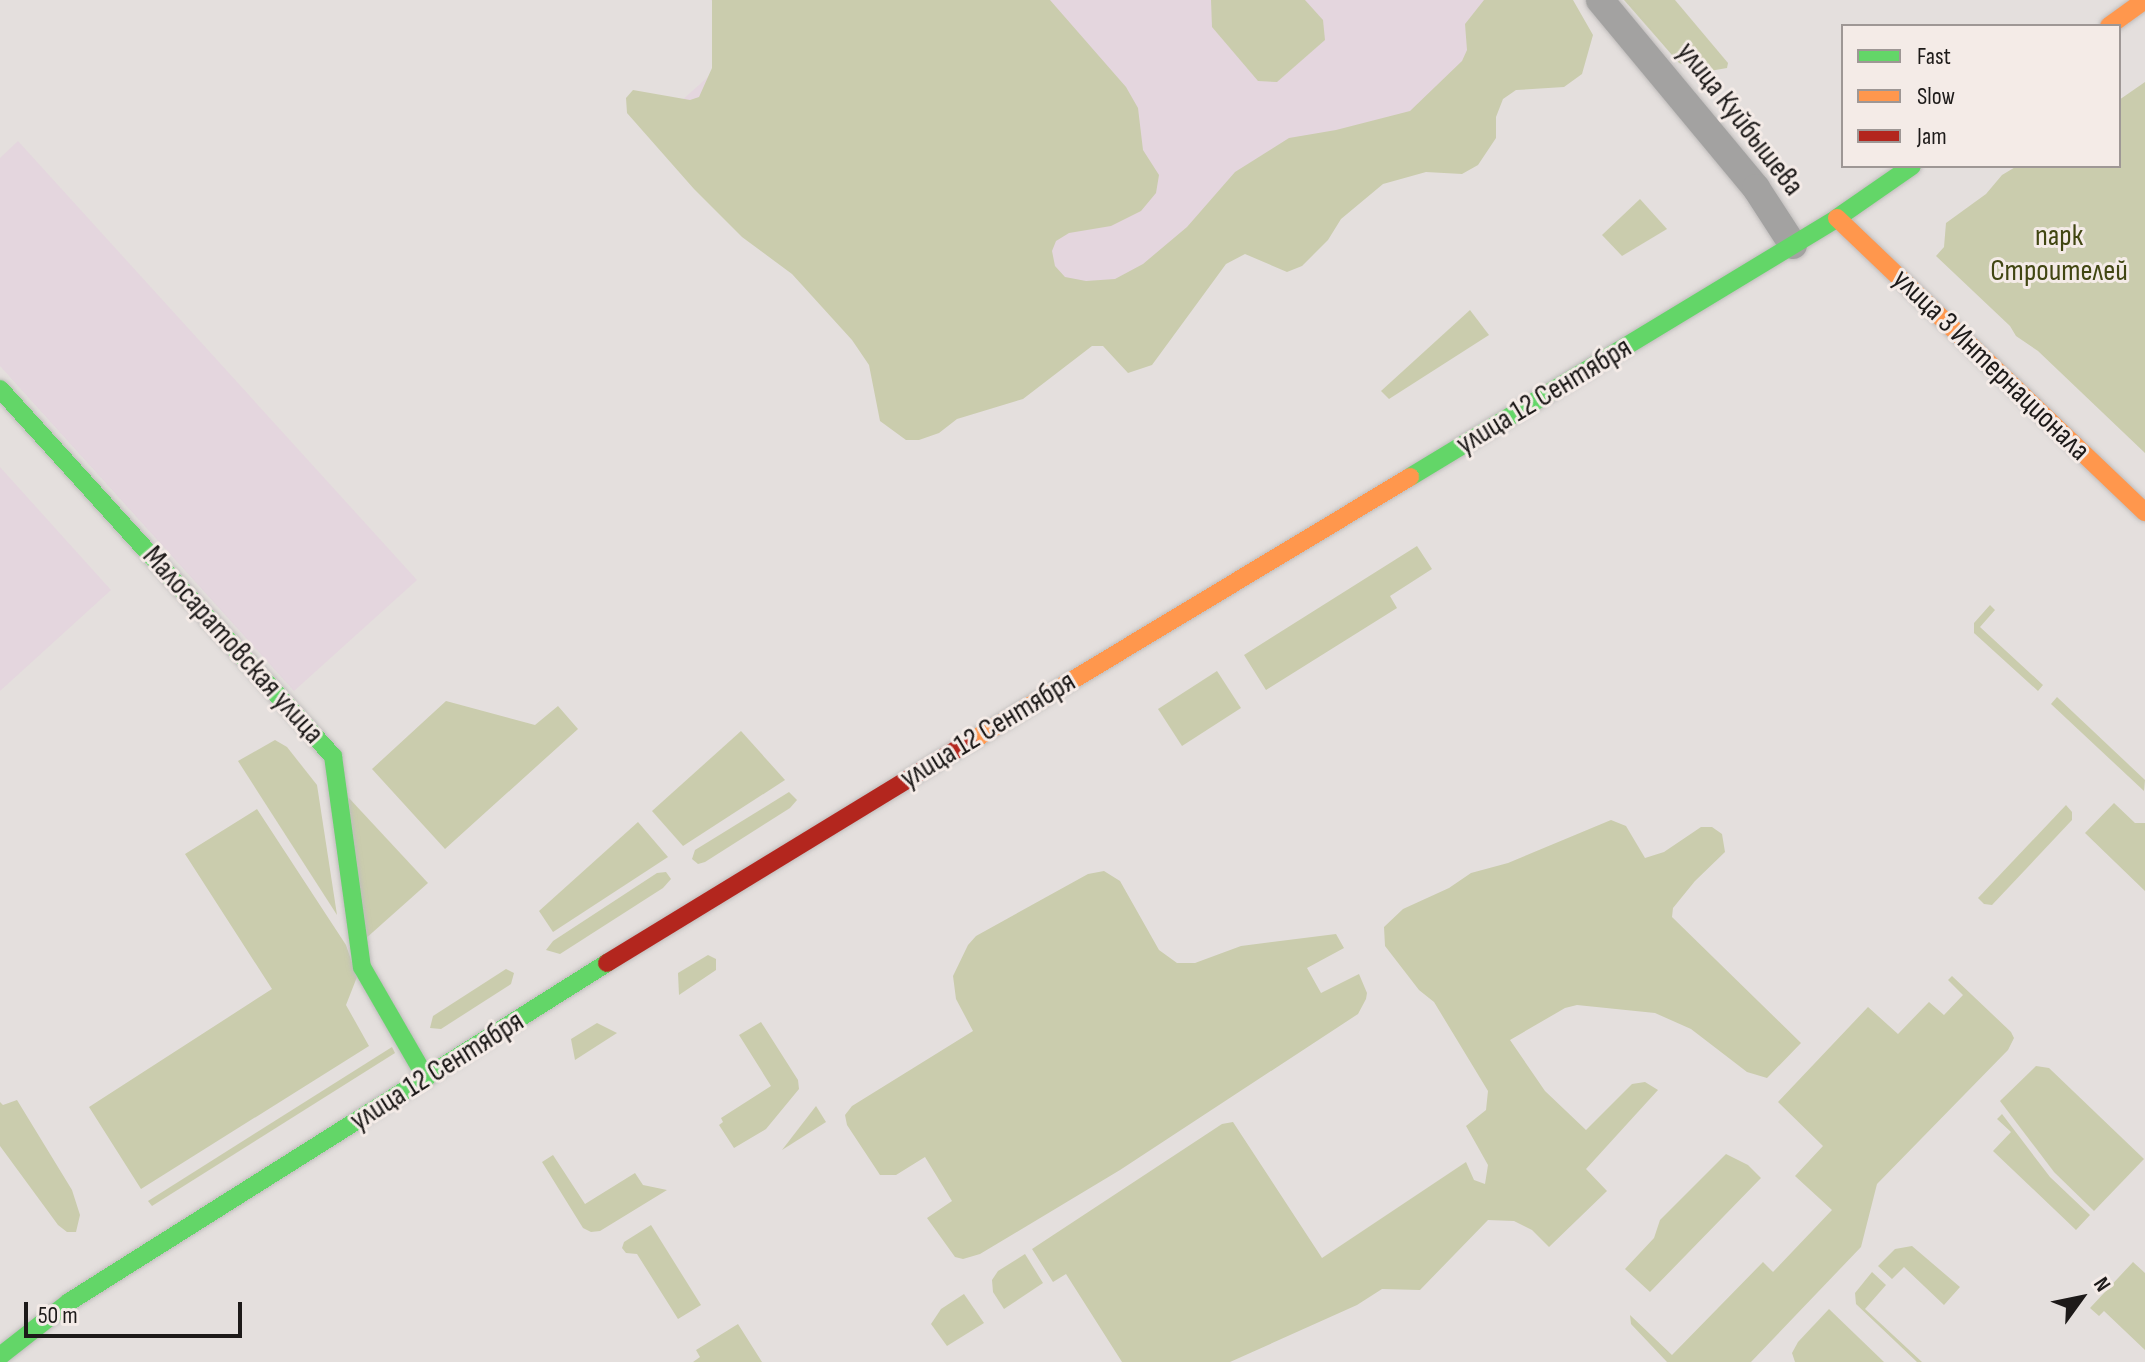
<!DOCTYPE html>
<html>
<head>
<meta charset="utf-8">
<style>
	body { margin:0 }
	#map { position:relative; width:2145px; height:1362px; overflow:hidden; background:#e4dfdd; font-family:"Sofia Sans Condensed",sans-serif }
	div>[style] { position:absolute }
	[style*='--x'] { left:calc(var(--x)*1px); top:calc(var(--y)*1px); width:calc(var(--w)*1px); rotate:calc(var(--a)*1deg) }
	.education>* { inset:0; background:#e4d6de }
	.green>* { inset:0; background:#caccad }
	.roads { filter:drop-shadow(0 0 2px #bfbcbb) drop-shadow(0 0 2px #bfbcbb) }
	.street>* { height:28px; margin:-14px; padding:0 14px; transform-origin:14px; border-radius:14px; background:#a3a2a1 }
	.fast>* { height:18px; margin:-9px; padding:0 9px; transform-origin:9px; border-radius:9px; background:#63d668 }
	.slow>* { height:18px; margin:-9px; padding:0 9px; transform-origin:9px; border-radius:9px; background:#ff974d }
	.jam>* { height:18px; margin:-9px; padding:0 9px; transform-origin:9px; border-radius:9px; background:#b3261e }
	span { translate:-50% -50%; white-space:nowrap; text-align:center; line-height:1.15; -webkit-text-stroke:6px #f4ebe7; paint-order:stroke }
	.street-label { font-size:30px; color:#1d1a19 }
	.park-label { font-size:30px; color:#414612 }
	.legend { position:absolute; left:1841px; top:24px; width:280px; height:144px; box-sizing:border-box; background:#f4ebe7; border:2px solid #9e9795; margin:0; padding:10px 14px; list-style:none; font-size:24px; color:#1d1a19 }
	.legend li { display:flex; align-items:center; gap:16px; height:40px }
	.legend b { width:40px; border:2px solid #9e9795 }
	.north { position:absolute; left:2041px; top:1258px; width:80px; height:80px; -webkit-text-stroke:6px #f4ebe7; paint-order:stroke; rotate:57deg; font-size:22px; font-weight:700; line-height:32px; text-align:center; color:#1d1a19 }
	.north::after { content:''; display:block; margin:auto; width:28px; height:36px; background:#1d1a19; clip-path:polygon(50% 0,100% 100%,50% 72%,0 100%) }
	.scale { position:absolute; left:24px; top:1302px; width:218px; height:36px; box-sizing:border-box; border:4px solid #1d1a19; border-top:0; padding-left:10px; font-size:24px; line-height:28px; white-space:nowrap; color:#1d1a19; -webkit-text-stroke:6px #f4ebe7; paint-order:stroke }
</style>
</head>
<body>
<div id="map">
	<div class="education">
		<i style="clip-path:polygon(711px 0,1533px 0,1326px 195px,1296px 160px,1011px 401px,671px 110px,747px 42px)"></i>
		<i style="clip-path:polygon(18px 141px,417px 580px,294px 691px,0 366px,0 158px)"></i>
		<i style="clip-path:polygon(0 467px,111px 590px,0 691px)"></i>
	</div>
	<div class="green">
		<i style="clip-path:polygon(712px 0,1050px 0,1126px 87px,1138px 108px,1143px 150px,1159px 175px,1156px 193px,1141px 211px,1111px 226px,1069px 233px,1056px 241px,1052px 251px,1055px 266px,1065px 277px,1086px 281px,1115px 279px,1143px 264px,1187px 227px,1235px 172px,1289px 138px,1336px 130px,1410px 111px,1462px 61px,1467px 50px,1465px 24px,1484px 0,1573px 0,1593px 35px,1582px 74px,1564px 87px,1516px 90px,1503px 99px,1496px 117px,1496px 138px,1478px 165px,1462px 174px,1426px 172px,1383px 184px,1341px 219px,1328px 240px,1302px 266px,1287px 272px,1245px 254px,1226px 264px,1152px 365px,1128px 373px,1103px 346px,1092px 346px,1023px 399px,957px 419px,939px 433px,919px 440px,906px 440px,880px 421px,869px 365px,852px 340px,792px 274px,742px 237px,694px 189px,627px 113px,626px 98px,633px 90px,690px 100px,699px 97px,712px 68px)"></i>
		<i style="clip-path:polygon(1211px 0,1305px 0,1323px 20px,1325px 40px,1277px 82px,1258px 81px,1212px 27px)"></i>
		<i style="clip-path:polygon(1624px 0,1675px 0,1728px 63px,1727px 68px,1704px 72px,1679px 63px)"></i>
		<i style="clip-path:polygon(2145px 82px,2145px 453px,2038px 351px,2016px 336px,2010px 326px,1936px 256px,1944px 247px,1946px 223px,1986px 194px,2002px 175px,2017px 166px,2119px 166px,2119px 100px)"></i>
		<i style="clip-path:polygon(1640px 199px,1667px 229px,1622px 256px,1602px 235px)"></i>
		<i style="clip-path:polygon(1470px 310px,1489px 335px,1389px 399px,1381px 391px)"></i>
		<i style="clip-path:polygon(1417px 546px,1432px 569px,1390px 596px,1397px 608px,1266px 690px,1244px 655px)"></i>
		<i style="clip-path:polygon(1990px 605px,1995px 610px,1980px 627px,2043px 685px,2038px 691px,1974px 633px,1974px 623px)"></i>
		<i style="clip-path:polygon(1217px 671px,1241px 708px,1182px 746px,1158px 709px)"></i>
		<i style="clip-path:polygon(2057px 697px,2145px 780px,2144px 791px,2051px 704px)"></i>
		<i style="clip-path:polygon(446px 701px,535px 725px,558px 706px,578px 729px,445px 849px,372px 769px)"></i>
		<i style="clip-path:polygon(741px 731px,785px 780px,683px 846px,652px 811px)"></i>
		<i style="clip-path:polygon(275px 740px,287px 747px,317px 785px,337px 915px,238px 761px)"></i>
		<i style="clip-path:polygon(789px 792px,797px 800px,790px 808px,705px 862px,698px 864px,692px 859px,695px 850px)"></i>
		<i style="clip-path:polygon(348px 797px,428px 883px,364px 940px)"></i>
		<i style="clip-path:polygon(2114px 803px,2135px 823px,2145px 823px,2145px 891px,2085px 833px)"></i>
		<i style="clip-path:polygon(2066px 805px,2072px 812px,2072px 820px,1992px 905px,1984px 904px,1978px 898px)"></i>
		<i style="clip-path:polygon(257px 809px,346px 945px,357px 977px,346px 1005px,369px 1046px,141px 1189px,89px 1107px,272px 989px,185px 854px)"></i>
		<i style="clip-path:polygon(1611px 820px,1626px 826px,1645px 858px,1664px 852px,1701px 827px,1712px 827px,1722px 834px,1725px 852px,1695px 881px,1673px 908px,1672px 917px,1801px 1043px,1767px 1078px,1747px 1072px,1691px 1029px,1655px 1013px,1577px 1005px,1565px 1008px,1510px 1040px,1545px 1091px,1586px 1130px,1632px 1084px,1645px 1082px,1658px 1090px,1586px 1169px,1607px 1191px,1549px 1247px,1532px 1230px,1514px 1221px,1488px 1220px,1420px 1290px,1382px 1289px,1357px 1305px,1230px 1362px,1122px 1362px,1066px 1274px,1053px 1282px,1032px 1249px,1222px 1124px,1233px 1122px,1322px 1258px,1466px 1162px,1474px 1180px,1485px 1184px,1488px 1165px,1466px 1126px,1486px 1110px,1488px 1091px,1434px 1002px,1419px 990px,1385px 946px,1384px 927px,1403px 909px,1449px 888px,1471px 873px,1508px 863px)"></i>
		<i style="clip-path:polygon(638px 822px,668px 857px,553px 932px,539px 911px)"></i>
		<i style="clip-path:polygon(1104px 871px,1120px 881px,1159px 950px,1177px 963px,1195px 963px,1241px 946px,1336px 934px,1344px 948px,1307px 968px,1321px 993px,1359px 974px,1367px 993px,1366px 999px,1358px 1014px,1120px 1170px,980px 1254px,963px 1259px,955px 1257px,927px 1218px,952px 1201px,925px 1157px,896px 1175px,880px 1175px,847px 1125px,845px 1115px,852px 1106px,973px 1031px,956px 999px,953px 976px,968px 945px,976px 936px,1088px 874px)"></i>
		<i style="clip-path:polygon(666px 872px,671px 879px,663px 888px,560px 954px,546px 950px,553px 941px,657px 873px)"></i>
		<i style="clip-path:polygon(708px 955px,716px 959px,716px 970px,679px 995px,678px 973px)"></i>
		<i style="clip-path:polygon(506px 969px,514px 973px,511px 984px,441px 1029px,430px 1028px,433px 1016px)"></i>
		<i style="clip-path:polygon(1952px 976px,2011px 1032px,2014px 1038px,2008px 1050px,1877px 1184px,1861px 1247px,1751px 1362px,1667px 1362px,1631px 1324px,1630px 1315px,1672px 1355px,1763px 1262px,1773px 1272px,1832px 1210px,1795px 1176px,1823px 1146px,1778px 1102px,1868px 1007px,1898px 1034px,1929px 1002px,1944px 1015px,1963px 995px,1948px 980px)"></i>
		<i style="clip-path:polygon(761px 1022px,798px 1080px,799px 1089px,766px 1129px,734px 1148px,719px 1125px,723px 1122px,721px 1118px,771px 1086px,739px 1035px)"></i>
		<i style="clip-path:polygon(597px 1023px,617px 1033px,575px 1060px,571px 1039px)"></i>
		<i style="clip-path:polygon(392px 1047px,395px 1053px,152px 1206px,148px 1201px)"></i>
		<i style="clip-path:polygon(2036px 1066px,2049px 1068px,2144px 1159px,2094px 1211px,2054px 1172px,2000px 1101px)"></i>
		<i style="clip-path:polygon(17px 1100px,72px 1190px,80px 1215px,76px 1232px,67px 1232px,58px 1225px,0 1146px,0 1102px,3px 1105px)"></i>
		<i style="clip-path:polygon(816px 1106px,826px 1122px,782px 1150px)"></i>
		<i style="clip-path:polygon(2002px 1114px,2050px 1177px,2090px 1215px,2076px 1230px,1993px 1151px,2011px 1132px,1997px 1119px)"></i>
		<i style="clip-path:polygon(1726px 1154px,1748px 1165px,1761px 1178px,1650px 1292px,1625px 1269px,1654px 1238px,1660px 1220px)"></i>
		<i style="clip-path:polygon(553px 1155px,585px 1204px,635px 1173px,643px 1185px,667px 1190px,600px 1231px,591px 1232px,583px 1228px,542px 1162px)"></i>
		<i style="clip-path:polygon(651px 1225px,701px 1305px,678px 1319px,637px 1254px,626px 1253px,622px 1248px,624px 1242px)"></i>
		<i style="clip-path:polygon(1912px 1246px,1960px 1287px,1944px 1305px,1904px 1267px,1892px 1279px,1878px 1266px,1895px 1249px)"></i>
		<i style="clip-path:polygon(1025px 1254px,1043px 1283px,1004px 1309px,993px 1292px,992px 1280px,998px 1271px)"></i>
		<i style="clip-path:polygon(2133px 1262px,2145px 1273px,2145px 1350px,2104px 1311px,2099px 1316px,2090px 1308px)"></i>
		<i style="clip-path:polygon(1872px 1272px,1886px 1285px,1865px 1309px,1922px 1362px,1917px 1362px,1856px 1304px,1855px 1293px)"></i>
		<i style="clip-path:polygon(964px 1294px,984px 1323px,947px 1346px,931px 1324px,941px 1309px)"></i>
		<i style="clip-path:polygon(1829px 1309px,1884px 1362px,1795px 1362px,1792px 1353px,1798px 1342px)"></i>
		<i style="clip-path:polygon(738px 1324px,762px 1362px,693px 1362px,700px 1357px,696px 1350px)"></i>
	</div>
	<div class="roads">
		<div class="street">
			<i style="--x:1600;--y:0;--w:244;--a:50.3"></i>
			<i style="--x:1756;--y:188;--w:68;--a:57"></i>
		</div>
		<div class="fast">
			<i style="--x:0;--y:389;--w:496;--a:47.8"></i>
			<i style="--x:333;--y:756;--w:213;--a:82.2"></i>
			<i style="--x:362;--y:967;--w:128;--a:60"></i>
			<i style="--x:1410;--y:477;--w:499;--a:-31.2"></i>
			<i style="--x:1837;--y:218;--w:91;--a:-34.7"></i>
			<i style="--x:0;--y:1356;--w:88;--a:-38"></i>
			<i style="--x:69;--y:1302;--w:636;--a:-32.22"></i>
		</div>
		<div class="slow">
			<i style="--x:2109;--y:26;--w:44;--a:-35.8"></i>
			<i style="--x:1837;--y:218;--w:426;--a:43.7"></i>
			<i style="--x:968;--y:743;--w:516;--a:-31.04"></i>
		</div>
		<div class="jam">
			<i style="--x:607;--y:963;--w:423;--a:-31.4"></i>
		</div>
	</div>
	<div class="street-label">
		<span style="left:1740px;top:119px;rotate:52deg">улица Куйбышева</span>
		<span style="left:1991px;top:365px;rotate:44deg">улица 3 Интернационала</span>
		<span style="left:1544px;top:396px;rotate:-31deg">улица 12 Сентября</span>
		<span style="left:233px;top:645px;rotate:48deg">Малосаратовская улица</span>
		<span style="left:988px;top:730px;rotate:-31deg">улица 12 Сентября</span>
		<span style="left:437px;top:1071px;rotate:-32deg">улица 12 Сентября</span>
	</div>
	<div class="park-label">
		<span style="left:2059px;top:253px">парк<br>Строителей</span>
	</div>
	<ul class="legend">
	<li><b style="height:10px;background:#63d668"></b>Fast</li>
	<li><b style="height:10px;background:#ff974d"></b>Slow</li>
	<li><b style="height:10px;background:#b3261e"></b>Jam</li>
	</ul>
	<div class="north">N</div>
	<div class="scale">50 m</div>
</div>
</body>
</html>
